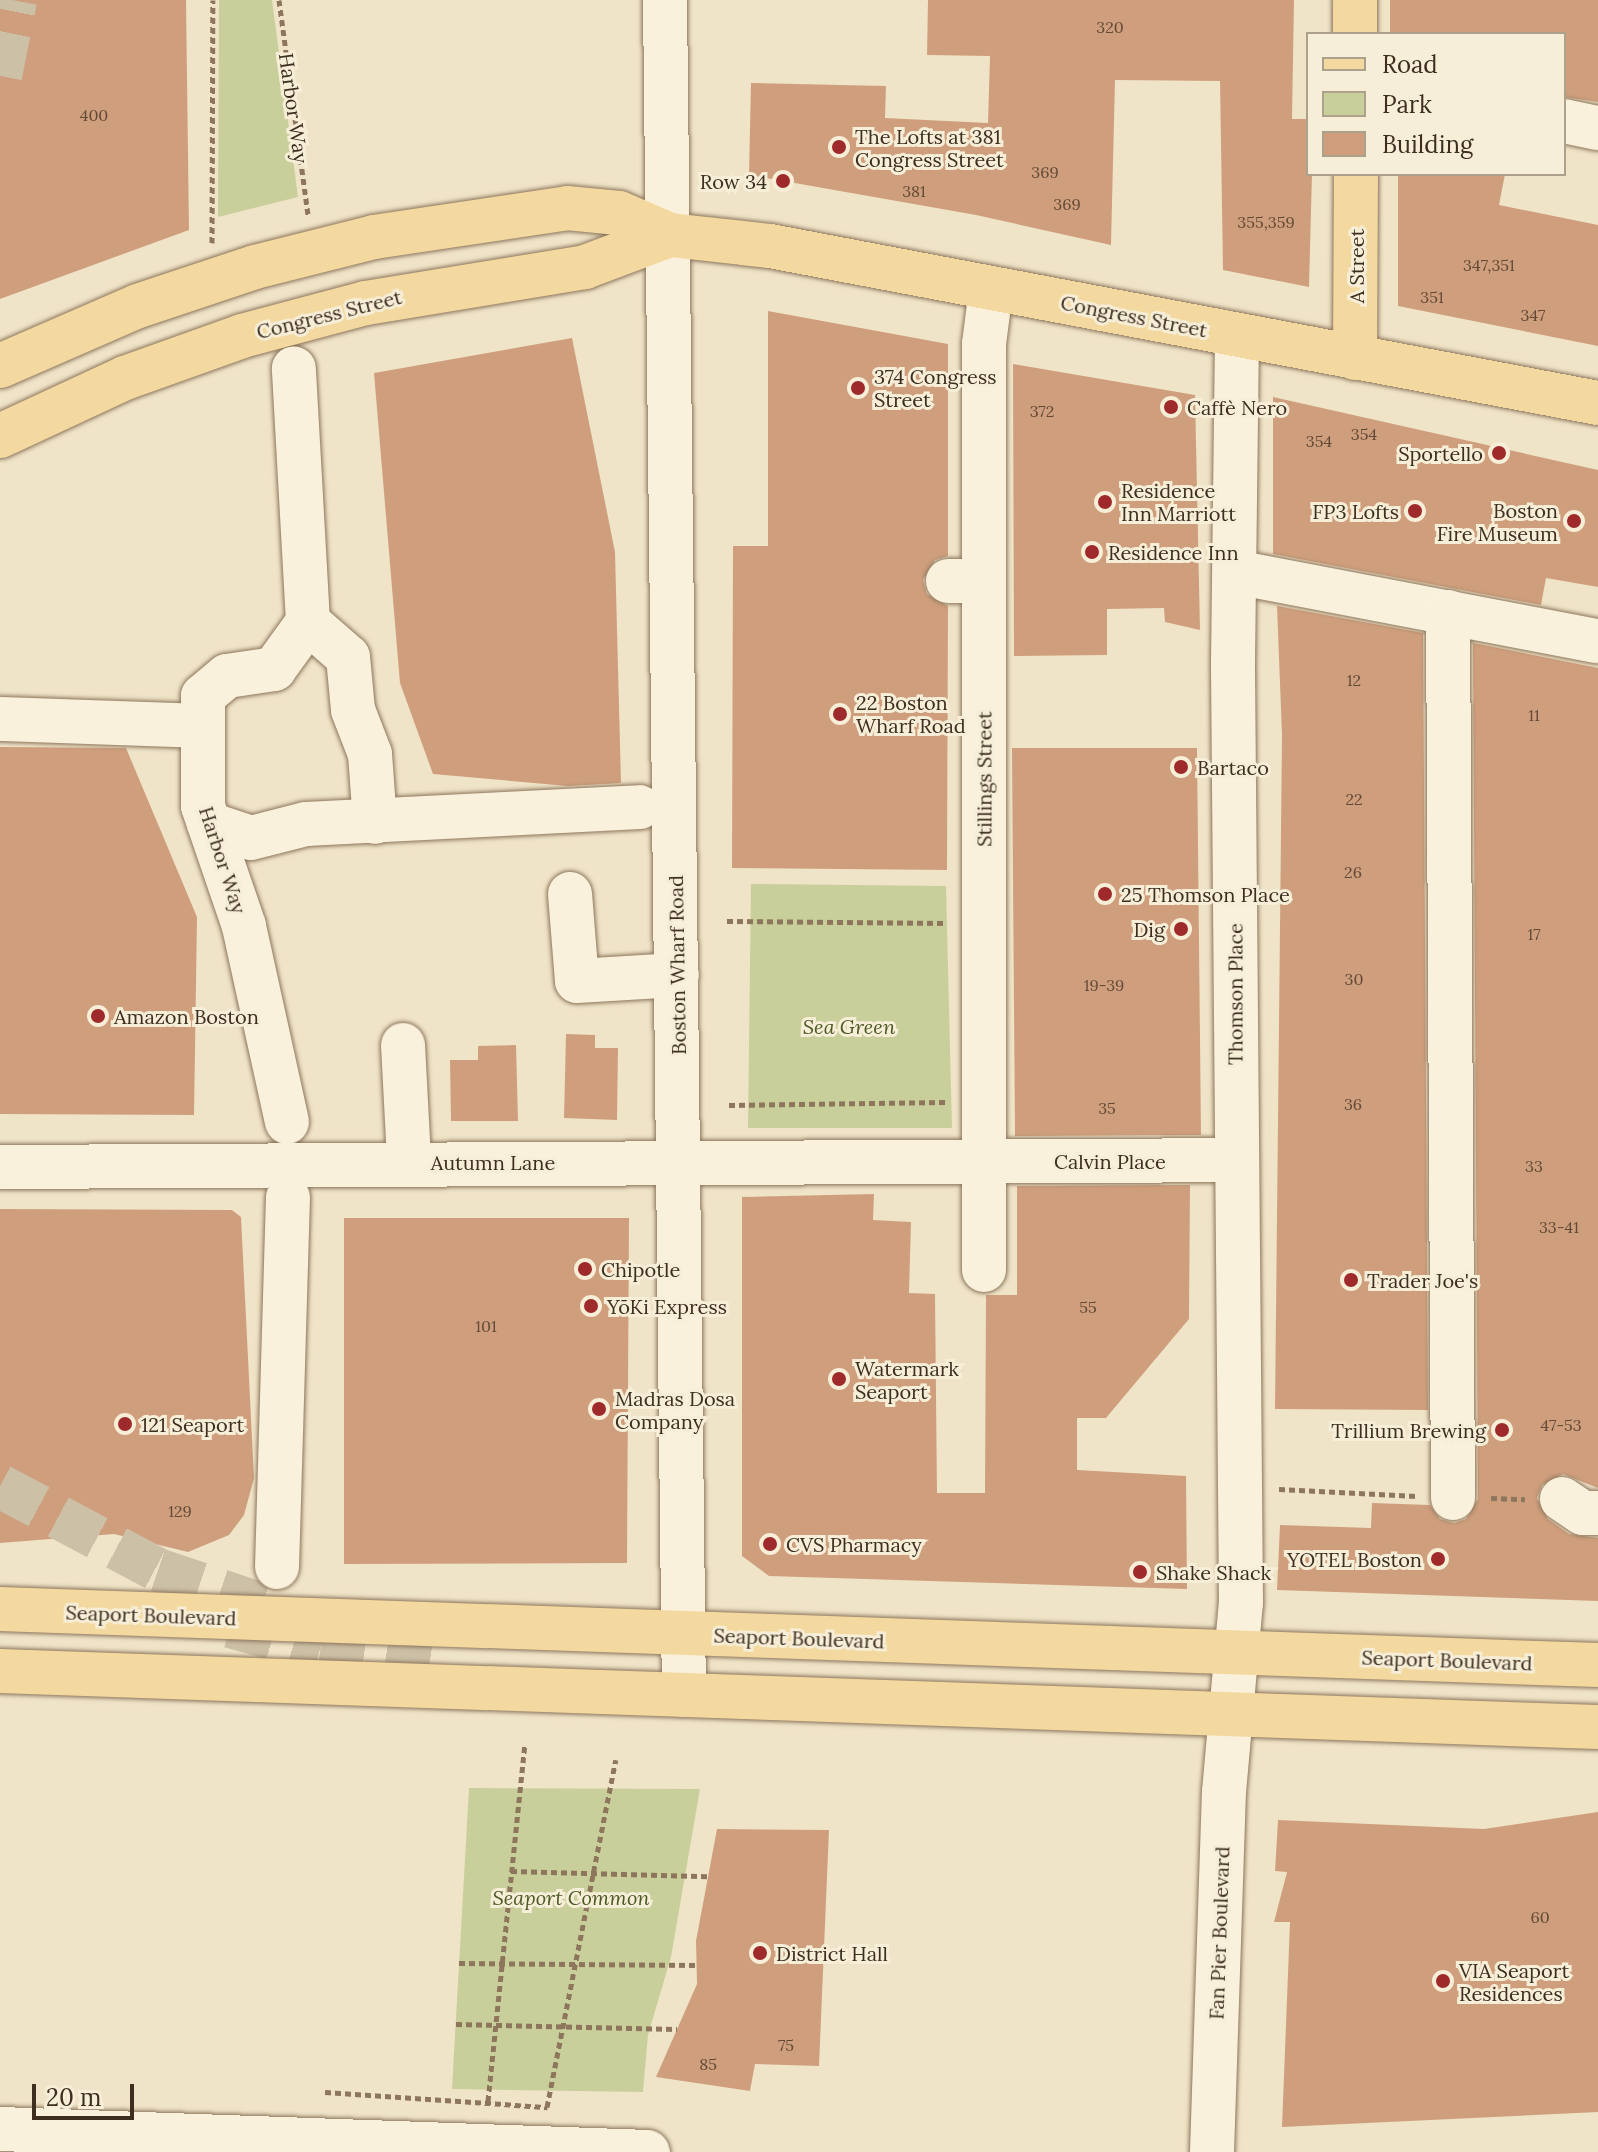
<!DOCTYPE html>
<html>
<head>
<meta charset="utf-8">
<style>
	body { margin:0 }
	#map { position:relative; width:1598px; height:2152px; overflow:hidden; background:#f0e4c8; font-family:Lora,serif }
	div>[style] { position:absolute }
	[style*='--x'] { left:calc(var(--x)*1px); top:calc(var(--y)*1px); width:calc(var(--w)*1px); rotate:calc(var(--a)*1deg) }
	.green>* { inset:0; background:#c9cf9b }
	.building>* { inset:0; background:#cf9f7d }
	.minor-tunnel>* { height:44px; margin-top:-22px; transform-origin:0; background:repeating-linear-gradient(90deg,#ccc0a6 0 44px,transparent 0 66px) }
	.highway-tunnel>* { height:44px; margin-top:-22px; transform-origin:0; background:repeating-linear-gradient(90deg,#ccc0a6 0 44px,transparent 0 66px) }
	.path>* { height:5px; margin-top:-2.5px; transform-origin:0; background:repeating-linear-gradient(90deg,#8d765c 0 6px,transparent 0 10px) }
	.roads { filter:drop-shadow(0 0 2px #8d765c) drop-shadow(0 0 2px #8d765c) }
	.minor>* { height:44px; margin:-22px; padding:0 22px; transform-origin:22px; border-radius:22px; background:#faf1dc }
	.major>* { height:44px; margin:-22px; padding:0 22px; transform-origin:22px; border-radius:22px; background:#f3d9a0 }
	.dots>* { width:22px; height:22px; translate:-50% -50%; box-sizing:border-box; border:4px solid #f7eed8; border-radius:50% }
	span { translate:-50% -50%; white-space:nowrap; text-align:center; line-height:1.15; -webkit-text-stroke:6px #f7eed8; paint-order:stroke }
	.number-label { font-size:16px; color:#624a37 }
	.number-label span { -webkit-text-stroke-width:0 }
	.street-label { font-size:20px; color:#3d2e20 }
	.poi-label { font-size:20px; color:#3d2e20 }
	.left { translate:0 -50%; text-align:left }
	.right { translate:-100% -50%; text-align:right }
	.park-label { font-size:20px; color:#4d5a26; font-style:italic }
	.legend { position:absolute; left:1306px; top:32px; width:260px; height:144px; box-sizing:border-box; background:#f7eed8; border:2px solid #ada18e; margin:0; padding:10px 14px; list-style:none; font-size:24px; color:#3d2e20 }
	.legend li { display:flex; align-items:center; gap:16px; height:40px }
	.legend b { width:40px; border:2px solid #ada18e }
	.scale { position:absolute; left:32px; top:2084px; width:102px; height:36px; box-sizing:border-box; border:4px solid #3d2e20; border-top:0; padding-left:10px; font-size:24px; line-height:28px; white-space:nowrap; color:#3d2e20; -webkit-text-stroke:6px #f7eed8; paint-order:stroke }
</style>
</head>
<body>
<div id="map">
	<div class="green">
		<i style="clip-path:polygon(219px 0,272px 0,298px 197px,218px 217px)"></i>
		<i style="clip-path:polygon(751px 884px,946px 886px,952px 1128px,748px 1128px)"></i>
		<i style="clip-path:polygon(469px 1788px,700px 1789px,671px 1957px,648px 2035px,643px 2092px,452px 2089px)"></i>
	</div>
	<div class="building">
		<i style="clip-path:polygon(0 0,186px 0,189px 230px,0 299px)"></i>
		<i style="clip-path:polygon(928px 0,1294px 0,1292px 119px,1308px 119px,1312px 174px,1309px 287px,1223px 270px,1220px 81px,1115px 80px,1111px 245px,976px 215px,749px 175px,751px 83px,886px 86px,885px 118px,988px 123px,990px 56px,927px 55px)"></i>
		<i style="clip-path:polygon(1390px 0,1598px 0,1598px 102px,1564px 97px,1564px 34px,1390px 34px)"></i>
		<i style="clip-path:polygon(1398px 174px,1505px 174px,1499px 205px,1598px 225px,1598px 346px,1398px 306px)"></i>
		<i style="clip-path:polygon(768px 311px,948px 344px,948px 556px,935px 560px,923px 580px,927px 594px,948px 606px,947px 870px,732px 868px,733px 546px,768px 546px)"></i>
		<i style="clip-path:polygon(572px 338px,615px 552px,621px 783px,568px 786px,433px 774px,400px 683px,374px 373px)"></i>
		<i style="clip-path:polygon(1013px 364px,1195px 395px,1200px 630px,1165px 622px,1164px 608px,1107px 609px,1107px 655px,1014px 656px)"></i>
		<i style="clip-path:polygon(1273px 397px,1598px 470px,1598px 587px,1546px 578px,1541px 605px,1273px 554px)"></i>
		<i style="clip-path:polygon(1277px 606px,1423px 633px,1428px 1410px,1275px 1409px,1282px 735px)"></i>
		<i style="clip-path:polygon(1473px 643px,1598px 668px,1598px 1488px,1563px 1474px,1542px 1485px,1537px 1498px,1548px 1519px,1569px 1534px,1598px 1538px,1598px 1601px,1277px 1590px,1280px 1525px,1371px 1528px,1372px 1503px,1430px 1505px,1440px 1519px,1454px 1523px,1466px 1519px,1478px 1499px)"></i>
		<i style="clip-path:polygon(0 747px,126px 748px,197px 917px,194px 1115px,0 1114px)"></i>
		<i style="clip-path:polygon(1012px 748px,1197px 748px,1201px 1135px,1015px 1136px)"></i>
		<i style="clip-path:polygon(566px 1034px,595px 1035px,595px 1048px,618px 1048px,617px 1120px,564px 1118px)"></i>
		<i style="clip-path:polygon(516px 1045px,518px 1121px,451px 1121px,450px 1060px,478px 1060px,478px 1046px)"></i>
		<i style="clip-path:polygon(1190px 1185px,1189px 1319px,1106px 1418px,1077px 1418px,1077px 1470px,1186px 1476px,1187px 1589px,769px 1576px,742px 1556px,742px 1197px,874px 1194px,873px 1220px,911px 1222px,909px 1293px,935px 1294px,937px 1493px,985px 1493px,986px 1295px,1017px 1295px,1017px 1186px)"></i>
		<i style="clip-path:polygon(0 1209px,232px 1210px,241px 1217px,254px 1478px,244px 1515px,229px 1535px,188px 1552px,114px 1534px,0 1543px)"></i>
		<i style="clip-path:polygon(344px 1218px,629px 1218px,627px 1563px,344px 1564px)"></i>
		<i style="clip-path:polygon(1598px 1812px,1598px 2112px,1282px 2127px,1290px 1922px,1274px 1922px,1287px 1872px,1275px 1871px,1278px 1820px,1484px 1829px)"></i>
		<i style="clip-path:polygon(717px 1829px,829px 1830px,819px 2066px,755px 2064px,750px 2091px,656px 2077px,697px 1984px,696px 1941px)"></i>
	</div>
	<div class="minor-tunnel">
		<i style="--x:0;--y:1486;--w:179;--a:28"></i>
		<i style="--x:158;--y:1570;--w:132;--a:18.6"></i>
		<i style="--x:230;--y:1626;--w:93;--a:15.5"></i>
		<i style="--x:320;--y:1651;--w:121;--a:9"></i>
	</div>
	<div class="highway-tunnel">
		<i style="--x:0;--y:76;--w:77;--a:-78.8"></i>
	</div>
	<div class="path">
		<i style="--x:279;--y:0;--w:217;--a:82.3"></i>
		<i style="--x:212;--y:243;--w:243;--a:-89.8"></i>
		<i style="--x:727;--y:921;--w:219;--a:0.5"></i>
		<i style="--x:729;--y:1105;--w:217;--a:-0.8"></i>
		<i style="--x:1279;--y:1489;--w:138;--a:2.9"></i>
		<i style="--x:1491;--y:1498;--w:34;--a:2"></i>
		<i style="--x:511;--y:1871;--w:197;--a:1.5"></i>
		<i style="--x:459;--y:1963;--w:238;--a:0.5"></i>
		<i style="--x:456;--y:2024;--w:221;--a:1.3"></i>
		<i style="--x:325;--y:2092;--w:223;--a:3.9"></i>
		<i style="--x:547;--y:2107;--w:354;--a:-78.8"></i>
		<i style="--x:488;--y:2101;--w:359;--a:-84.1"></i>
	</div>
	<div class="roads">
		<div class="minor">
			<i style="--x:665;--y:0;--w:1695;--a:89.36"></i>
			<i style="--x:1564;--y:121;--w:35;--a:12"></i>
			<i style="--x:1235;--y:572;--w:369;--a:10.8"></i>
			<i style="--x:948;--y:581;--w:36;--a:0"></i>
			<i style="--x:1448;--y:612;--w:886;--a:89.68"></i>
			<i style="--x:308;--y:622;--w:53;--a:41.2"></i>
			<i style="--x:348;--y:657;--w:53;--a:84.6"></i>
			<i style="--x:353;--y:710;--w:47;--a:68.9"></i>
			<i style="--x:370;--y:754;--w:68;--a:85.8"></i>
			<i style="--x:0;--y:719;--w:203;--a:2"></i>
			<i style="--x:209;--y:824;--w:44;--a:18.4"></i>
			<i style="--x:251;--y:838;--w:57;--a:-14.3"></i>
			<i style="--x:306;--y:824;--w:334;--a:-2.9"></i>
			<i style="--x:570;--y:894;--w:87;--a:85.4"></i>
			<i style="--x:577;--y:981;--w:100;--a:-3.4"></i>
			<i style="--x:403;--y:1045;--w:116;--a:87"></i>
			<i style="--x:287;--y:1122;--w:201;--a:-102.4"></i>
			<i style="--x:244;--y:926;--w:127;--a:-108.9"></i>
			<i style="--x:203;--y:806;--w:110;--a:-90"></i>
			<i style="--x:203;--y:696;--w:31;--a:-40"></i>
			<i style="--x:227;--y:676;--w:48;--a:-8.5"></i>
			<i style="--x:274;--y:669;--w:58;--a:-54.1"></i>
			<i style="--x:308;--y:622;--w:254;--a:-93.2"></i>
			<i style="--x:0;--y:1167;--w:1235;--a:-0.32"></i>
			<i style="--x:984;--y:1270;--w:926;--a:-90"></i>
			<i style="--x:984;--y:344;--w:55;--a:-82.7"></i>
			<i style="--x:1562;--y:1499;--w:25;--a:34"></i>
			<i style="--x:1583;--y:1513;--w:15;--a:0"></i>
			<i style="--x:277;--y:1567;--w:370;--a:-88.3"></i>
			<i style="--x:0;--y:2129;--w:648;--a:2.03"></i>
			<i style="--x:1212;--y:2152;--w:360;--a:-88.1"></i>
			<i style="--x:1224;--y:1792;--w:190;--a:-84.9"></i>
			<i style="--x:1241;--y:1603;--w:940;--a:-90.49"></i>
			<i style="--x:1233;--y:663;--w:328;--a:-89.3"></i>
		</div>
		<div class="major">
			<i style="--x:1355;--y:0;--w:34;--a:90"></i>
			<i style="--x:1355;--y:358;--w:184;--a:-89.7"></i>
			<i style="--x:0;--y:366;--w:150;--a:-23.5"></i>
			<i style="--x:138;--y:306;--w:123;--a:-18.4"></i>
			<i style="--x:255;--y:267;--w:123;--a:-14.1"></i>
			<i style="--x:374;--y:237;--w:195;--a:-8.5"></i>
			<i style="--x:567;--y:208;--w:52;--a:5.5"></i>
			<i style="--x:619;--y:213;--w:56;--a:23.3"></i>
			<i style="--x:670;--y:235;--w:101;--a:6.3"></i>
			<i style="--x:770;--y:246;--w:843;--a:10.74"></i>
			<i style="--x:0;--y:436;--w:138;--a:-24.9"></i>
			<i style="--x:125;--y:378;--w:124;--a:-19.7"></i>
			<i style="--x:242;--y:336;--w:128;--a:-14.9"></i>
			<i style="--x:366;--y:303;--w:222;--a:-9.3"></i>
			<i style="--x:585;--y:267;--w:91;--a:-20.6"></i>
			<i style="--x:0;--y:1609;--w:1599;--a:2.01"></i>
			<i style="--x:0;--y:1671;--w:1599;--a:2.01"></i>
		</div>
	</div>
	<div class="dots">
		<i style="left:839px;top:147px;background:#9e2a2b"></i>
		<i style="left:783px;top:181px;background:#9e2a2b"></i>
		<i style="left:858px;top:388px;background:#9e2a2b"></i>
		<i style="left:1171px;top:407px;background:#9e2a2b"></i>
		<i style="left:1499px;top:453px;background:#9e2a2b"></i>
		<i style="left:1105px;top:502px;background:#9e2a2b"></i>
		<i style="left:1415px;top:511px;background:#9e2a2b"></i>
		<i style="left:1574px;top:521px;background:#9e2a2b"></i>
		<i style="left:1092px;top:552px;background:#9e2a2b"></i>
		<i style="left:840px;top:714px;background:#9e2a2b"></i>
		<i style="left:1181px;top:767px;background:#9e2a2b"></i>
		<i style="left:1105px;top:894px;background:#9e2a2b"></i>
		<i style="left:1181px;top:929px;background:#9e2a2b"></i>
		<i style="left:98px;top:1016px;background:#9e2a2b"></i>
		<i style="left:585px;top:1269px;background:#9e2a2b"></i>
		<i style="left:1351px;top:1280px;background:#9e2a2b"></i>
		<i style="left:591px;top:1306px;background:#9e2a2b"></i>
		<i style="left:839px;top:1379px;background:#9e2a2b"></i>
		<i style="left:599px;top:1409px;background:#9e2a2b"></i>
		<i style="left:125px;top:1424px;background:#9e2a2b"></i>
		<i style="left:1502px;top:1430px;background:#9e2a2b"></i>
		<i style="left:770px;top:1544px;background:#9e2a2b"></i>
		<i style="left:1438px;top:1559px;background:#9e2a2b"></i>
		<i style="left:1140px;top:1572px;background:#9e2a2b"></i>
		<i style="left:760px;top:1953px;background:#9e2a2b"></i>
		<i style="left:1443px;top:1981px;background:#9e2a2b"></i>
	</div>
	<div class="number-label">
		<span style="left:1110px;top:27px">320</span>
		<span style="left:94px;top:115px">400</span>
		<span style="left:1045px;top:172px">369</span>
		<span style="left:914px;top:191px">381</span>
		<span style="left:1067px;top:204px">369</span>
		<span style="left:1266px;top:222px">355,359</span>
		<span style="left:1489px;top:265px">347,351</span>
		<span style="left:1432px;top:297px">351</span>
		<span style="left:1533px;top:315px">347</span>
		<span style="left:1042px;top:411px">372</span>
		<span style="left:1364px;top:434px">354</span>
		<span style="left:1319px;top:441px">354</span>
		<span style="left:1354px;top:680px">12</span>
		<span style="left:1534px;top:715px">11</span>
		<span style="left:1354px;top:799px">22</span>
		<span style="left:1353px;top:872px">26</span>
		<span style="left:1534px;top:934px">17</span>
		<span style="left:1354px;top:979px">30</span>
		<span style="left:1104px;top:985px">19-39</span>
		<span style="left:1353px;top:1104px">36</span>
		<span style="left:1107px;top:1108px">35</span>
		<span style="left:1534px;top:1166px">33</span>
		<span style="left:1559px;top:1227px">33-41</span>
		<span style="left:1088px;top:1307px">55</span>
		<span style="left:486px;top:1326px">101</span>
		<span style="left:1561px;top:1425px">47-53</span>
		<span style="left:180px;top:1511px">129</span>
		<span style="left:1540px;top:1917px">60</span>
		<span style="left:786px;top:2045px">75</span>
		<span style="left:708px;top:2064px">85</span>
	</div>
	<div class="street-label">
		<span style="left:294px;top:108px;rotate:82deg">Harbor Way</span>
		<span style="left:1356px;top:266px;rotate:-90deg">A Street</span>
		<span style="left:329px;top:314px;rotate:-14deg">Congress Street</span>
		<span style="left:1134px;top:316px;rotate:11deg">Congress Street</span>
		<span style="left:984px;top:779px;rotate:-90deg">Stillings Street</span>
		<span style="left:223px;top:860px;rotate:72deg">Harbor Way</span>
		<span style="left:677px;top:965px;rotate:-91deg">Boston Wharf Road</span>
		<span style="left:1235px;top:994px;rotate:-90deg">Thomson Place</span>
		<span style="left:1110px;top:1161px">Calvin Place</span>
		<span style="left:493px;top:1162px">Autumn Lane</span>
		<span style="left:151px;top:1615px;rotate:2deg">Seaport Boulevard</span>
		<span style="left:799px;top:1638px;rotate:2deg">Seaport Boulevard</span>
		<span style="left:1447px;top:1660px;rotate:2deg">Seaport Boulevard</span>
		<span style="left:1219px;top:1933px;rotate:-88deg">Fan Pier Boulevard</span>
	</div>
	<div class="poi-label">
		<span class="left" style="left:855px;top:148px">The Lofts at 381<br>Congress Street</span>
		<span class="right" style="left:767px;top:181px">Row 34</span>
		<span class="left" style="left:874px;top:388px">374 Congress<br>Street</span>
		<span class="left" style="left:1187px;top:407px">Caffè Nero</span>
		<span class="right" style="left:1483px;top:453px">Sportello</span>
		<span class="left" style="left:1121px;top:502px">Residence<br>Inn Marriott</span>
		<span class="right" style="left:1558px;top:522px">Boston<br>Fire Museum</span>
		<span class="right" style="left:1399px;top:511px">FP3 Lofts</span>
		<span class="left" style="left:1108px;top:552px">Residence Inn</span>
		<span class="left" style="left:856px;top:714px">22 Boston<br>Wharf Road</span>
		<span class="left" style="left:1197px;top:767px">Bartaco</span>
		<span class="left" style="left:1121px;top:894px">25 Thomson Place</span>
		<span class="right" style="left:1165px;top:929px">Dig</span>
		<span class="left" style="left:114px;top:1016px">Amazon Boston</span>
		<span class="left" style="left:601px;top:1269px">Chipotle</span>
		<span class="left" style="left:1367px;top:1280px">Trader Joe's</span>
		<span class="left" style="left:607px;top:1306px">YōKi Express</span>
		<span class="left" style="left:855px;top:1380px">Watermark<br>Seaport</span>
		<span class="left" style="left:615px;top:1410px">Madras Dosa<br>Company</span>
		<span class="left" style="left:141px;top:1424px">121 Seaport</span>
		<span class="right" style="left:1486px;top:1430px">Trillium Brewing</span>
		<span class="left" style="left:786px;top:1544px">CVS Pharmacy</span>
		<span class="right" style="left:1422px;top:1559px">YOTEL Boston</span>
		<span class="left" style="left:1156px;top:1572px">Shake Shack</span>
		<span class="left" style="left:776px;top:1953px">District Hall</span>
		<span class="left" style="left:1459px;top:1982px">VIA Seaport<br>Residences</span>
	</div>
	<div class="park-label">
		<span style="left:849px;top:1026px">Sea Green</span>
		<span style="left:571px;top:1897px">Seaport Common</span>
	</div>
	<ul class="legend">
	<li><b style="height:10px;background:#f3d9a0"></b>Road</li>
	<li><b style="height:22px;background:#c9cf9b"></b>Park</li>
	<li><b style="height:22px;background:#cf9f7d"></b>Building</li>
	</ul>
	<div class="scale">20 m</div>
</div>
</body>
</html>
